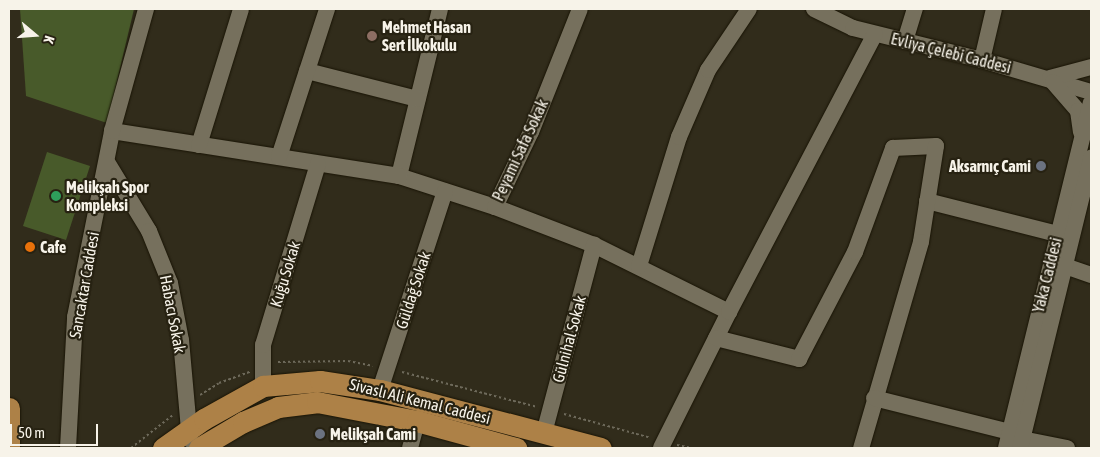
<!DOCTYPE html>
<html>
<head>
<meta charset="utf-8">
<style>
	body { margin:0 }
	#map { position:relative; width:1100px; height:457px; overflow:hidden; background:#312c1b; font-family:"Asap Condensed",sans-serif }
	div>[style] { position:absolute }
	[style*='--x'] { left:calc(var(--x)*1px); top:calc(var(--y)*1px); width:calc(var(--w)*1px); rotate:calc(var(--a)*1deg) }
	.green>* { inset:0; background:#485a2a }
	.path>* { height:2px; margin-top:-1px; transform-origin:0; background:repeating-linear-gradient(90deg,#6e6a5b 0 2.5px,transparent 0 5px) }
	.roads { filter:drop-shadow(0 0 1px #191405) drop-shadow(0 0 1px #191405) }
	.minor>* { height:16px; margin:-8px; padding:0 8px; transform-origin:8px; border-radius:8px; background:#76705d }
	.major>* { height:21px; margin:-10.5px; padding:0 10.5px; transform-origin:10.5px; border-radius:10.5px; background:#ad8147 }
	.dots>* { width:14px; height:14px; translate:-50% -50%; box-sizing:border-box; border:2px solid #272212; border-radius:50% }
	span { translate:-50% -50%; white-space:nowrap; text-align:center; line-height:1.15; -webkit-text-stroke:4.5px #272212; paint-order:stroke }
	.poi-label { font-size:16px; color:#f7f3e9; font-weight:700 }
	.left { translate:0 -50%; text-align:left }
	.right { translate:-100% -50%; text-align:right }
	.street-label { font-size:16px; color:#f7f3e9 }
	.frame { position:absolute; inset:0; border:10px solid #f7f3e9; pointer-events:none }
	.north { position:absolute; left:10px; top:10px; width:50px; height:50px; -webkit-text-stroke:4px #272212; paint-order:stroke; rotate:108deg; font-size:14px; font-weight:700; line-height:20px; text-align:center; color:#f7f3e9 }
	.north::after { content:''; display:block; margin:auto; width:18px; height:22px; background:#f7f3e9; clip-path:polygon(50% 0,100% 100%,50% 72%,0 100%) }
	.scale { position:absolute; left:10px; top:424px; width:88px; height:22px; box-sizing:border-box; border:2px solid #f7f3e9; border-top:0; padding-left:6px; font-size:15px; line-height:18px; white-space:nowrap; color:#f7f3e9; -webkit-text-stroke:4px #272212; paint-order:stroke }
</style>
</head>
<body>
<div id="map">
	<div class="green">
		<i style="clip-path:polygon(20px 9px,134px 9px,107px 123px,26px 96px)"></i>
		<i style="clip-path:polygon(47px 152px,90px 166px,66px 240px,23px 226px)"></i>
	</div>
	<div class="path">
		<i style="--x:278;--y:362;--w:70;--a:-0.8"></i>
		<i style="--x:348;--y:361;--w:25;--a:11"></i>
		<i style="--x:402;--y:372;--w:139;--a:14.5"></i>
		<i style="--x:200;--y:395;--w:22;--a:-32"></i>
		<i style="--x:219;--y:383;--w:33;--a:-20"></i>
		<i style="--x:564;--y:414;--w:90;--a:15.4"></i>
		<i style="--x:677;--y:445;--w:15;--a:11"></i>
		<i style="--x:131;--y:448;--w:55;--a:-38.3"></i>
	</div>
	<div class="roads">
		<div class="minor">
			<i style="--x:440;--y:9;--w:172;--a:103.8"></i>
			<i style="--x:399;--y:176;--w:101;--a:17.9"></i>
			<i style="--x:495;--y:207;--w:83;--a:-64.4"></i>
			<i style="--x:531;--y:132;--w:132;--a:-68.3"></i>
			<i style="--x:814;--y:9;--w:43;--a:26"></i>
			<i style="--x:853;--y:28;--w:133;--a:13.9"></i>
			<i style="--x:982;--y:60;--w:114;--a:16.4"></i>
			<i style="--x:905;--y:41;--w:34;--a:-73"></i>
			<i style="--x:982;--y:60;--w:52;--a:-76.8"></i>
			<i style="--x:307;--y:71;--w:114;--a:14.2"></i>
			<i style="--x:1050;--y:78;--w:42;--a:-15"></i>
			<i style="--x:1053;--y:82;--w:38;--a:49"></i>
			<i style="--x:1078;--y:111;--w:21;--a:82"></i>
			<i style="--x:112;--y:131;--w:291;--a:8.9"></i>
			<i style="--x:199;--y:145;--w:142;--a:-72.8"></i>
			<i style="--x:279;--y:157;--w:156;--a:-72"></i>
			<i style="--x:107;--y:162;--w:81;--a:58.7"></i>
			<i style="--x:149;--y:231;--w:56;--a:68"></i>
			<i style="--x:170;--y:283;--w:58;--a:79.1"></i>
			<i style="--x:181;--y:340;--w:100;--a:84.9"></i>
			<i style="--x:927;--y:201;--w:134;--a:14.2"></i>
			<i style="--x:495;--y:207;--w:106;--a:21"></i>
			<i style="--x:594;--y:245;--w:151;--a:26.4"></i>
			<i style="--x:729;--y:312;--w:152;--a:116.6"></i>
			<i style="--x:639;--y:266;--w:135;--a:-72.8"></i>
			<i style="--x:679;--y:137;--w:73;--a:-66.6"></i>
			<i style="--x:708;--y:70;--w:73;--a:-56.1"></i>
			<i style="--x:1065;--y:266;--w:28;--a:19"></i>
			<i style="--x:729;--y:312;--w:314;--a:-62.3"></i>
			<i style="--x:716;--y:338;--w:86;--a:14.2"></i>
			<i style="--x:799;--y:359;--w:121;--a:-62.4"></i>
			<i style="--x:855;--y:252;--w:111;--a:-69.9"></i>
			<i style="--x:893;--y:148;--w:43;--a:-2.7"></i>
			<i style="--x:936;--y:146;--w:97;--a:98.9"></i>
			<i style="--x:921;--y:242;--w:215;--a:106.2"></i>
			<i style="--x:263;--y:386;--w:41;--a:-90"></i>
			<i style="--x:263;--y:345;--w:189;--a:-73.1"></i>
			<i style="--x:380;--y:390;--w:209;--a:-71.9"></i>
			<i style="--x:874;--y:398;--w:139;--a:14.1"></i>
			<i style="--x:544;--y:433;--w:195;--a:-75.1"></i>
			<i style="--x:1022;--y:439;--w:46;--a:11.3"></i>
			<i style="--x:68;--y:448;--w:131;--a:-86.9"></i>
			<i style="--x:75;--y:317;--w:190;--a:-78.7"></i>
			<i style="--x:112;--y:131;--w:127;--a:-74.4"></i>
			<i style="--x:410;--y:448;--w:28;--a:-75"></i>
			<i style="--x:1006;--y:448;--w:355;--a:-76.2"></i>
			<i style="--x:1020;--y:448;--w:299;--a:-76.2"></i>
		</div>
		<div class="major">
			<i style="--x:9;--y:408;--w:40;--a:90"></i>
			<i style="--x:163;--y:448;--w:50;--a:-35.3"></i>
			<i style="--x:204;--y:419;--w:68;--a:-29.2"></i>
			<i style="--x:263;--y:386;--w:57;--a:-5"></i>
			<i style="--x:320;--y:381;--w:61;--a:8.5"></i>
			<i style="--x:380;--y:390;--w:228;--a:14.7"></i>
			<i style="--x:199;--y:448;--w:51;--a:-30.6"></i>
			<i style="--x:243;--y:422;--w:38;--a:-23"></i>
			<i style="--x:278;--y:407;--w:39;--a:-7"></i>
			<i style="--x:317;--y:402;--w:102;--a:10.8"></i>
			<i style="--x:417;--y:421;--w:103;--a:15.3"></i>
		</div>
	</div>
	<div class="dots">
		<i style="left:372px;top:36px;background:#8d6e63"></i>
		<i style="left:1041px;top:166px;background:#6b7280"></i>
		<i style="left:56px;top:196px;background:#2e9e5b"></i>
		<i style="left:30px;top:247px;background:#e8710a"></i>
		<i style="left:320px;top:434px;background:#6b7280"></i>
	</div>
	<div class="poi-label">
		<span class="left" style="left:382px;top:36px">Mehmet Hasan<br>Sert İlkokulu</span>
		<span class="right" style="left:1031px;top:166px">Aksarnıç Cami</span>
		<span class="left" style="left:66px;top:196px">Melikşah Spor<br>Kompleksi</span>
		<span class="left" style="left:40px;top:247px">Cafe</span>
		<span class="left" style="left:330px;top:434px">Melikşah Cami</span>
	</div>
	<div class="street-label">
		<span style="left:951px;top:53px;rotate:14deg">Evliya Çelebi Caddesi</span>
		<span style="left:520px;top:150px;rotate:-65deg">Peyami Safa Sokak</span>
		<span style="left:285px;top:274px;rotate:-73deg">Kuğu Sokak</span>
		<span style="left:1047px;top:275px;rotate:-76deg">Yaka Caddesi</span>
		<span style="left:84px;top:285px;rotate:-80deg">Sancaktar Caddesi</span>
		<span style="left:413px;top:290px;rotate:-72deg">Güldağ Sokak</span>
		<span style="left:173px;top:314px;rotate:79deg">Habacı Sokak</span>
		<span style="left:569px;top:339px;rotate:-75deg">Gülnihal Sokak</span>
		<span style="left:420px;top:401px;rotate:14deg">Sivaslı Ali Kemal Caddesi</span>
	</div>
	<div class="frame"></div>
	<div class="north">K</div>
	<div class="scale">50 m</div>
</div>
</body>
</html>
